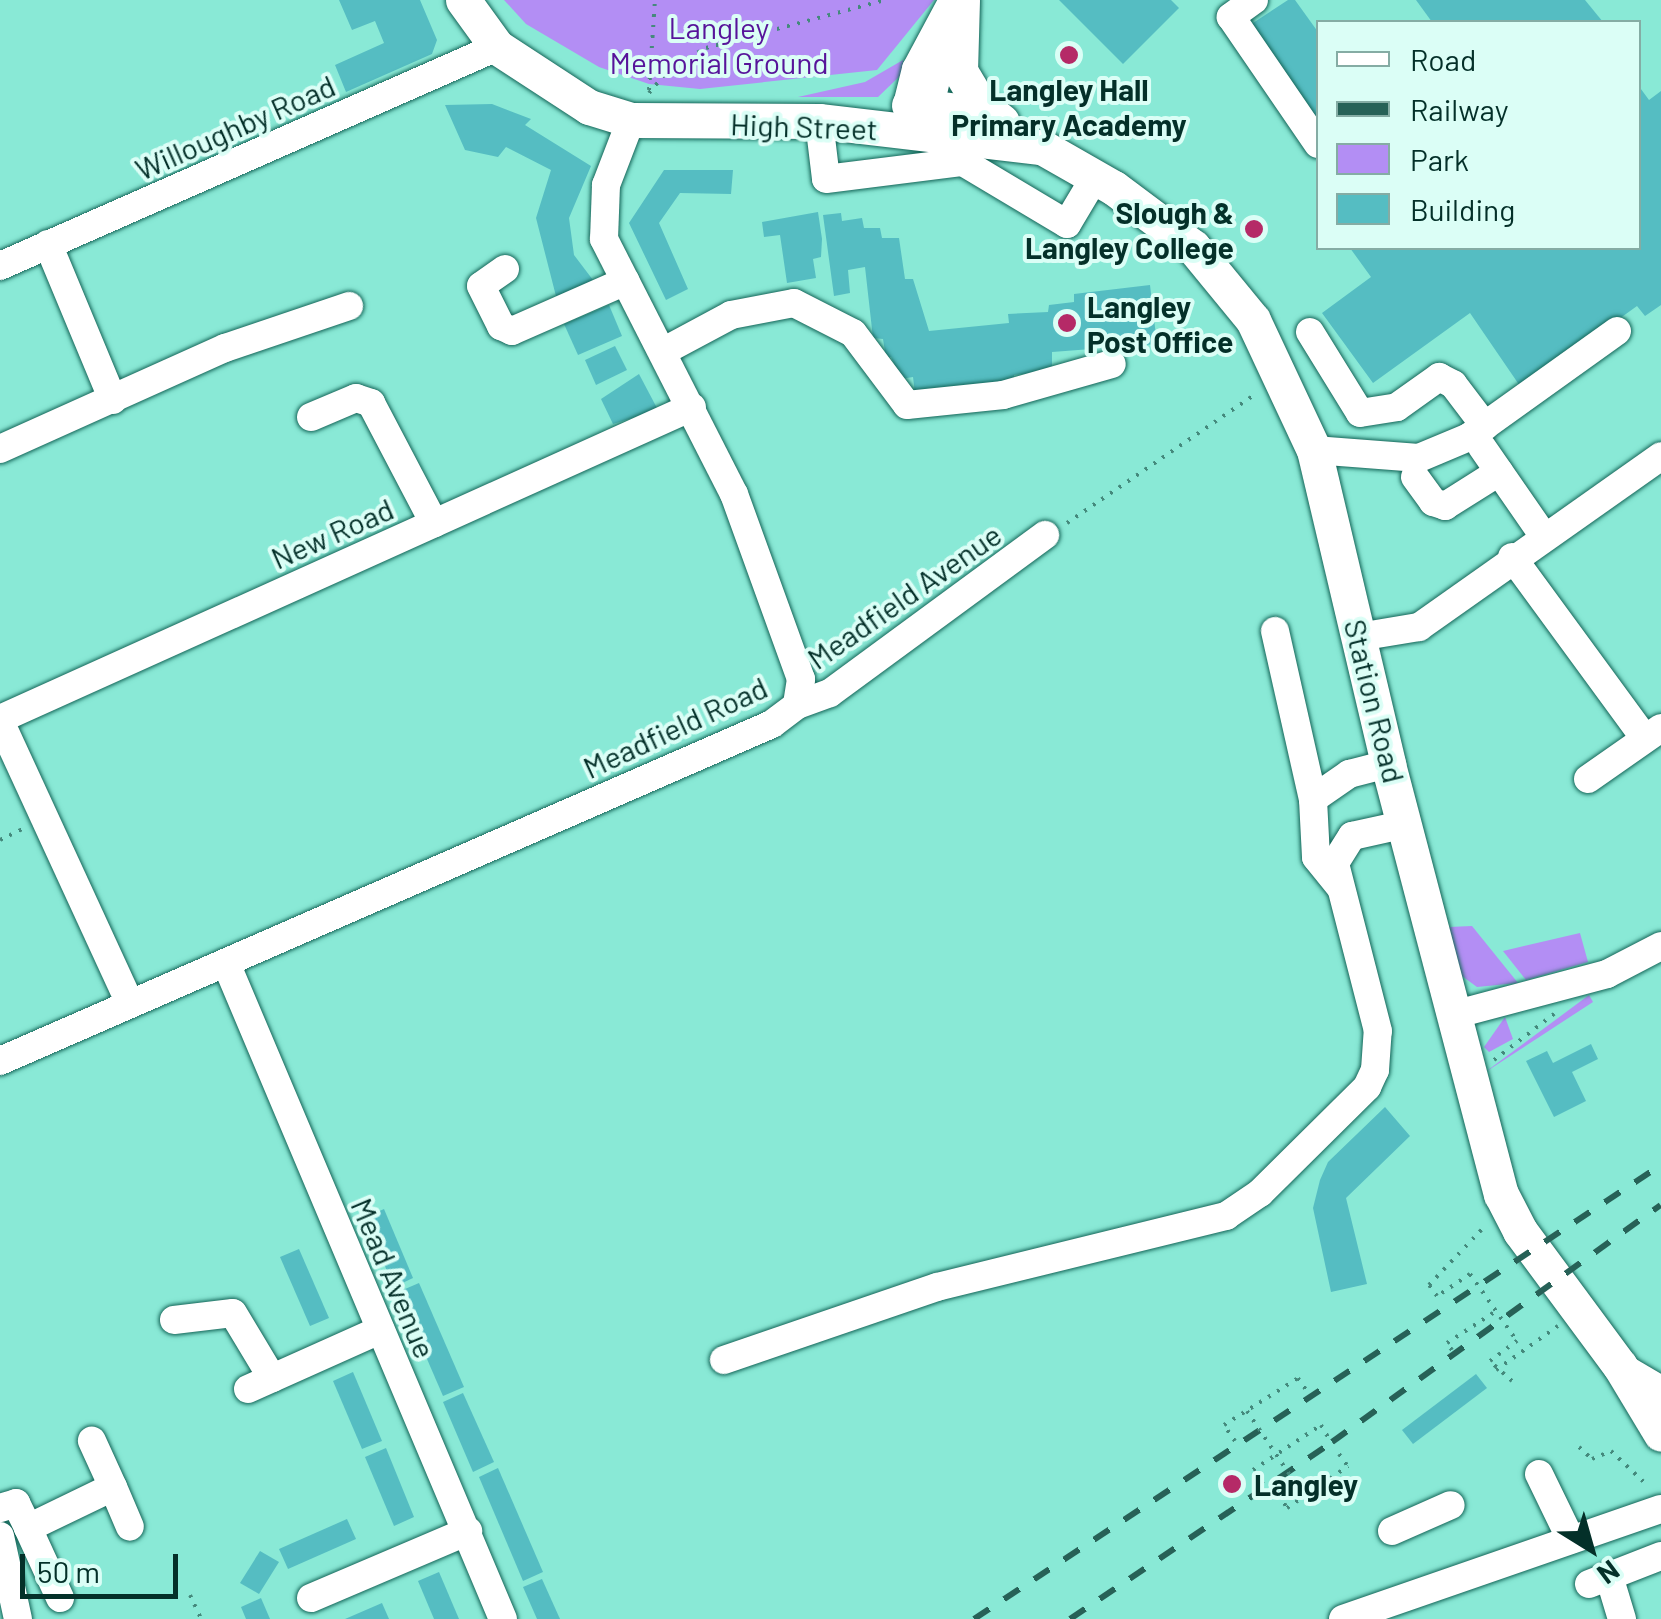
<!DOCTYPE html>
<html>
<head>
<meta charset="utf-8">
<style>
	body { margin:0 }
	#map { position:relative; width:1661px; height:1619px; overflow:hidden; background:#89e9d6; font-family:Barlow,sans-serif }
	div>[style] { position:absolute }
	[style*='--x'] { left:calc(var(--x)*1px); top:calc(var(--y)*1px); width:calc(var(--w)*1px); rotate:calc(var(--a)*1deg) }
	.green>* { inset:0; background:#b38ef4 }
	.building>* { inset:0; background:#55bdc2 }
	.path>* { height:4px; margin-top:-2px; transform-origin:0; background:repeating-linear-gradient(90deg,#44897c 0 2.5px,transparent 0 10.5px) }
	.roads { filter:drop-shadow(0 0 2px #146558) drop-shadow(0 0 2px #146558) }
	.minor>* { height:28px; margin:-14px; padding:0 14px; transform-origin:14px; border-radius:14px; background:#fff }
	.major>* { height:35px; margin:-17.5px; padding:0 17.5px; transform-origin:17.5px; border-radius:17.5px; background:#fff }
	.rail>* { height:6px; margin-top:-3px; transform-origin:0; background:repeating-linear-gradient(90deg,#276157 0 18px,transparent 0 36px) }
	.path-bridge>* { height:4px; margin-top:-2px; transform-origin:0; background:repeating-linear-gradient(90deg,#44897c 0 2.5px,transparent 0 10.5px) }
	.dots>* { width:28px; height:28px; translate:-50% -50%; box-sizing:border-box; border:5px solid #dbfef6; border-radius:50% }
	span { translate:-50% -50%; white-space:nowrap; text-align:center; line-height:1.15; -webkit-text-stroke:8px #dbfef6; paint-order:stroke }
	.park-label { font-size:30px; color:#57149a }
	.poi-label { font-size:30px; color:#043029; font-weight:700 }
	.right { translate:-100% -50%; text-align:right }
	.left { translate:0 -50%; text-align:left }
	.street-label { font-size:30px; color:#043029 }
	.legend { position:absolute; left:1316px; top:20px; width:325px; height:230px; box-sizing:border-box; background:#dbfef6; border:2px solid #85aca4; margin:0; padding:12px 18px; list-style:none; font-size:30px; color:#043029 }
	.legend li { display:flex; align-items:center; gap:20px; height:50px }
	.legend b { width:50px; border:2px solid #85aca4 }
	.north { position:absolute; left:1541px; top:1499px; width:100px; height:100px; -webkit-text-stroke:8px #dbfef6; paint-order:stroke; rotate:143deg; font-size:28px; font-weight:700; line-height:40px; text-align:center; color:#043029 }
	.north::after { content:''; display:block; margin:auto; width:35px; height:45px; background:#043029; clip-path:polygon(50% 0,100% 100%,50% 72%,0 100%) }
	.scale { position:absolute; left:20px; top:1554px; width:158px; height:45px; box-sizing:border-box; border:5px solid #043029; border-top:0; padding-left:12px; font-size:30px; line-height:35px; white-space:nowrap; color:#043029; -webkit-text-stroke:8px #dbfef6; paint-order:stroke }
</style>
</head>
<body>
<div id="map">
	<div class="green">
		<i style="clip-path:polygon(504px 0,934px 0,877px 70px,700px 89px,649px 84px,599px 67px,526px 24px)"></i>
		<i style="clip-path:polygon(903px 60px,904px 72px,878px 97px,798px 97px,865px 82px)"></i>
		<i style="clip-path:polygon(1472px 926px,1518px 983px,1477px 987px,1462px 976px,1449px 927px)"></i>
		<i style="clip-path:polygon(1580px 933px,1588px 962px,1526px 980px,1503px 951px)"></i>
		<i style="clip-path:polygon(1589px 995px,1593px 1002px,1484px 1073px)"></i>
		<i style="clip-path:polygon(1505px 1017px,1513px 1039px,1489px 1052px,1484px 1047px)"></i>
	</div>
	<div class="building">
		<i style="clip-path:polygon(339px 0,420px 0,437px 40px,432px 54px,346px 92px,335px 65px,384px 43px,375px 21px,352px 30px)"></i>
		<i style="clip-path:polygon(1059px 0,1171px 0,1179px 8px,1123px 64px)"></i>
		<i style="clip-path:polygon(1288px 0,1295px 0,1318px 32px,1318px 130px,1247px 27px)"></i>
		<i style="clip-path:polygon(1416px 0,1585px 0,1603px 22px,1432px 22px)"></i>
		<i style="clip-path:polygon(1638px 85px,1649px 100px,1661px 91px,1661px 305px,1645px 316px,1637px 306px,1522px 389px,1470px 313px,1373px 383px,1322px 313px,1371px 277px,1350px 248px,1638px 248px)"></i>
		<i style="clip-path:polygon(492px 104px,531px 119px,525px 125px,591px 166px,569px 218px,574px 255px,596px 284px,558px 304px,536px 218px,551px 170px,506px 147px,498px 157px,465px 150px,445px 105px)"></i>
		<i style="clip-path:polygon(664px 170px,733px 170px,731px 194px,680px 193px,659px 223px,688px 289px,666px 300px,629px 223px)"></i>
		<i style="clip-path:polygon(818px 212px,822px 239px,821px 257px,813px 259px,816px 278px,787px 283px,780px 235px,764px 237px,762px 222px)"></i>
		<i style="clip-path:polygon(841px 213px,842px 221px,862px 218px,864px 228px,880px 228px,882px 238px,899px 238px,905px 279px,913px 279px,929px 331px,1009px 323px,1008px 314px,1048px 312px,1049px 305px,1074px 302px,1074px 294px,1150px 285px,1157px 344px,1052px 352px,1052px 371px,1014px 375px,1014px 383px,915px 393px,913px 377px,901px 379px,891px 357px,886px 358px,883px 339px,873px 338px,865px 267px,848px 270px,850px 293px,834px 296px,823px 215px)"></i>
		<i style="clip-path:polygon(609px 305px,622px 336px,578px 355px,564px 324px)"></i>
		<i style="clip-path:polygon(615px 346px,627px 370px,596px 385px,585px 360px)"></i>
		<i style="clip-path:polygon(639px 374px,658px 410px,613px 424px,601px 399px)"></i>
		<i style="clip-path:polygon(1591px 1044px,1598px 1059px,1572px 1072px,1586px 1101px,1554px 1117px,1526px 1061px,1547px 1051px,1553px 1063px)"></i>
		<i style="clip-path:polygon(1385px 1107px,1410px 1136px,1346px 1198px,1367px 1284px,1331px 1292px,1313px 1208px,1320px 1180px,1328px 1162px)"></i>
		<i style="clip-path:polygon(384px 1209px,413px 1278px,394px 1287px,364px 1218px)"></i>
		<i style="clip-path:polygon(299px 1249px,329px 1318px,310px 1326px,280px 1257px)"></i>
		<i style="clip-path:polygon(419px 1283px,464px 1387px,443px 1396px,398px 1292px)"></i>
		<i style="clip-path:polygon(353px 1372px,382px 1441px,362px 1449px,333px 1381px)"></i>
		<i style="clip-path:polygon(1476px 1374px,1487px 1388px,1413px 1444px,1402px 1430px)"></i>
		<i style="clip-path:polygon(463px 1393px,494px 1462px,473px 1472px,443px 1402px)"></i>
		<i style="clip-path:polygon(386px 1448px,414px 1517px,394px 1526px,365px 1457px)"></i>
		<i style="clip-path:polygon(498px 1468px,543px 1572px,523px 1581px,479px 1477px)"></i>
		<i style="clip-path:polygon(347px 1519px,356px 1539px,288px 1569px,279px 1549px)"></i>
		<i style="clip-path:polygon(260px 1551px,279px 1562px,259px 1594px,240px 1583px)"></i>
		<i style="clip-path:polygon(439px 1572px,459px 1619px,434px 1619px,418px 1581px)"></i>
		<i style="clip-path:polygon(542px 1579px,560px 1619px,537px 1619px,523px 1587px)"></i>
		<i style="clip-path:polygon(261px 1598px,270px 1619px,246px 1619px,241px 1607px)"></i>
		<i style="clip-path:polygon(382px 1603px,389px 1619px,345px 1619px)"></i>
	</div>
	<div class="path">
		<i style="--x:649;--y:90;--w:90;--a:-86.2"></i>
		<i style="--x:649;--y:93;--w:33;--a:-50"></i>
		<i style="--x:670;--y:68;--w:41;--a:-29.1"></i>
		<i style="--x:706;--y:48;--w:185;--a:-15"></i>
		<i style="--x:1067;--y:523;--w:230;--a:-34.4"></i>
		<i style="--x:0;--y:840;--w:25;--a:-26"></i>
		<i style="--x:1494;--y:1060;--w:76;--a:-37.5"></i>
		<i style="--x:1470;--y:1274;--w:40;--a:146"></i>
		<i style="--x:1437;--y:1296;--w:14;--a:-126"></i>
		<i style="--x:1429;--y:1285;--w:83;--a:-46.5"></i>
		<i style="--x:1452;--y:1350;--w:9;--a:-126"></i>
		<i style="--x:1447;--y:1343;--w:59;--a:-33.1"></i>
		<i style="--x:1496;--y:1370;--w:76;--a:-35.4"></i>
		<i style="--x:1512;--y:1381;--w:30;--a:-138"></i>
		<i style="--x:1490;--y:1361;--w:34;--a:-37"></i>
		<i style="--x:1235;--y:1441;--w:19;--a:-125"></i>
		<i style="--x:1224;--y:1425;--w:88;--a:-32.4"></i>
		<i style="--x:1298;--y:1378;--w:18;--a:56"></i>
		<i style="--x:1579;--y:1447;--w:18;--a:43"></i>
		<i style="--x:1592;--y:1459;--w:21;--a:-23"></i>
		<i style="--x:1611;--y:1451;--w:51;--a:43.4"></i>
		<i style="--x:1339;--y:1454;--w:19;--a:54"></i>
		<i style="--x:1263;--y:1484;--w:17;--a:-126"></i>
		<i style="--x:1253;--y:1470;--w:82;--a:-33.5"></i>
		<i style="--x:1321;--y:1425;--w:16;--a:60"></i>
		<i style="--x:1278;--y:1495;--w:19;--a:54"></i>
		<i style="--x:1287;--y:1508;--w:74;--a:-34.5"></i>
		<i style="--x:190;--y:1595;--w:26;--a:65"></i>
	</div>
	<div class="roads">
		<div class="minor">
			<i style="--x:1254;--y:0;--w:29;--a:144"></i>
			<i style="--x:1231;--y:17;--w:154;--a:55.6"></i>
			<i style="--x:631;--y:120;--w:70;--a:111"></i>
			<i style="--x:606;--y:185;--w:54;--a:92.1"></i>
			<i style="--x:604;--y:239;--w:286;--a:63"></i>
			<i style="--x:734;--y:494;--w:197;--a:70.1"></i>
			<i style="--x:801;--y:679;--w:26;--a:99"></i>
			<i style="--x:819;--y:121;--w:58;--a:83.1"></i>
			<i style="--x:826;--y:179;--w:138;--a:-7.1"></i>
			<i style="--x:963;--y:162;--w:121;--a:30.8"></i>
			<i style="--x:1067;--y:224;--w:55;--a:-59.2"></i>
			<i style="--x:917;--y:121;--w:19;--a:-122"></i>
			<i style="--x:907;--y:105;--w:37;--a:-76"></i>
			<i style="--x:916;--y:69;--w:78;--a:-61.8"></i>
			<i style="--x:926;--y:123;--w:102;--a:-76.9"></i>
			<i style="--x:48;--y:244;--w:169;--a:67.4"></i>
			<i style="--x:0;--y:266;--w:543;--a:-23.78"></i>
			<i style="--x:505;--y:269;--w:29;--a:145"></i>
			<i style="--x:481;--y:286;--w:45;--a:63.4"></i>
			<i style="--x:501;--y:326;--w:12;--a:24"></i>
			<i style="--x:512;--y:331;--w:124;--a:-23.7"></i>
			<i style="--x:1310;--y:332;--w:95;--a:58.3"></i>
			<i style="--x:1360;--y:413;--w:37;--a:-9"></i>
			<i style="--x:1397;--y:407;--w:52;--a:-35.5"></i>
			<i style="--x:1439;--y:377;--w:16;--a:27"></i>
			<i style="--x:1453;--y:384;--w:53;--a:52.7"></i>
			<i style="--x:664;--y:351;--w:76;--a:-28.2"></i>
			<i style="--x:731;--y:315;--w:64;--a:-10.8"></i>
			<i style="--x:794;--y:303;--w:66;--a:27"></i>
			<i style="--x:853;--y:333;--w:90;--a:53.1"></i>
			<i style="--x:907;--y:405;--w:97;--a:-5.9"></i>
			<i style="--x:1003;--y:395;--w:113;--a:-15.9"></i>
			<i style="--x:311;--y:417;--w:49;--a:-22.9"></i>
			<i style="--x:356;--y:398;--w:16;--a:18"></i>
			<i style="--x:371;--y:403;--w:136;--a:62.3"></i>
			<i style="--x:1482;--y:447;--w:107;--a:55.3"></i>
			<i style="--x:0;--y:449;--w:247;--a:-24.2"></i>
			<i style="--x:225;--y:348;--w:131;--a:-18.7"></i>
			<i style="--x:1314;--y:450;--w:105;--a:4.4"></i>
			<i style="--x:1419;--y:458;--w:54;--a:-22.8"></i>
			<i style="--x:1469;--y:437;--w:182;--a:-35.6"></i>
			<i style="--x:1415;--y:477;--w:31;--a:54"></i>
			<i style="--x:1433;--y:502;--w:13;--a:18"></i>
			<i style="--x:1445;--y:506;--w:64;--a:-32.2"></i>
			<i style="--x:1512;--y:557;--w:225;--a:53.8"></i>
			<i style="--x:1275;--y:631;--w:172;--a:77.3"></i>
			<i style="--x:1359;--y:637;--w:61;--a:-9.5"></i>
			<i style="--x:1419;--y:627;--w:296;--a:-35.2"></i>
			<i style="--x:0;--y:719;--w:759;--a:-24.27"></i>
			<i style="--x:0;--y:721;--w:311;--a:65.3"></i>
			<i style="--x:1588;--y:779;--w:89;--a:-34.9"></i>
			<i style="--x:1340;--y:887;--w:38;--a:-129"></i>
			<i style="--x:1316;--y:857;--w:58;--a:-93"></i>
			<i style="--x:1313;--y:799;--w:44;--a:-34.8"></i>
			<i style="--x:1349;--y:774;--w:40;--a:-14.4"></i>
			<i style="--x:226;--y:963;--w:712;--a:67.11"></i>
			<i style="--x:1453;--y:1015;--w:159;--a:-14.9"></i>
			<i style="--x:1607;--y:974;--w:61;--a:-27.4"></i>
			<i style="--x:0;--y:1061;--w:842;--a:-23.58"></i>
			<i style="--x:772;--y:724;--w:31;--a:-37"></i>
			<i style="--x:797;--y:705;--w:35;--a:-20"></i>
			<i style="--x:830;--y:693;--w:267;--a:-36.3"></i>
			<i style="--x:174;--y:1320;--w:59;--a:-6.8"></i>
			<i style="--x:233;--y:1313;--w:76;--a:59"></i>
			<i style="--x:724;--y:1360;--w:225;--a:-18.9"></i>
			<i style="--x:937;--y:1287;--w:298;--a:-13.8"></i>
			<i style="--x:1226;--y:1216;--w:41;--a:-34.1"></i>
			<i style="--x:1260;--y:1193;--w:151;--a:-44.7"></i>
			<i style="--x:1367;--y:1087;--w:19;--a:-65"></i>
			<i style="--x:1375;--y:1070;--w:39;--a:-86"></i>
			<i style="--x:1378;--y:1031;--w:173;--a:-104.4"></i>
			<i style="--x:1335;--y:863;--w:32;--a:-58"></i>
			<i style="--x:1352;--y:836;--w:55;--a:-12.5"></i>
			<i style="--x:1620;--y:1366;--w:48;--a:30.3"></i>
			<i style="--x:248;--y:1389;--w:145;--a:-24.1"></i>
			<i style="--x:1539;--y:1474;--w:73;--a:64.1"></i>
			<i style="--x:113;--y:1487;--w:43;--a:67"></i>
			<i style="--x:0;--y:1508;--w:17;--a:-17"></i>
			<i style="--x:16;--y:1503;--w:28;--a:64"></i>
			<i style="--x:28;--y:1528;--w:94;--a:-25.8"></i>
			<i style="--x:113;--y:1487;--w:51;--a:-114.5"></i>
			<i style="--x:28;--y:1528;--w:77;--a:65.4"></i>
			<i style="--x:1392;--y:1531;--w:64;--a:-23.8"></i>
			<i style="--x:0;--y:1536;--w:85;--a:77.8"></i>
			<i style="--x:1609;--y:1576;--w:45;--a:73.2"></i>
			<i style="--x:1589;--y:1584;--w:77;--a:-21.3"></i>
			<i style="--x:311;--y:1598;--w:171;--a:-23.1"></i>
			<i style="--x:1343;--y:1619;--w:336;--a:-19.1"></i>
		</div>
		<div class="major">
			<i style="--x:463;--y:0;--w:58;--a:54.1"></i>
			<i style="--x:497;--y:47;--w:110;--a:33.1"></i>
			<i style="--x:589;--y:107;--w:44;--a:17.2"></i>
			<i style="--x:631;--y:120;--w:188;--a:0.3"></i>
			<i style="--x:819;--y:121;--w:225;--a:6.7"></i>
			<i style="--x:1042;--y:147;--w:83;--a:29.7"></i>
			<i style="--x:1114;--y:188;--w:99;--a:36.8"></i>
			<i style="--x:1193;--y:247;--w:94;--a:50.6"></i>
			<i style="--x:1253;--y:320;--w:144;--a:64.9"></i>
			<i style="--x:1314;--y:450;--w:323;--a:76.7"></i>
			<i style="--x:1388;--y:764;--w:445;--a:75.3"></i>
			<i style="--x:1501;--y:1194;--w:42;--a:62.8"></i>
			<i style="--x:1520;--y:1231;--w:168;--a:53.5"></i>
			<i style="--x:1620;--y:1366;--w:79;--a:58.9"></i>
			<i style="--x:962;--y:0;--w:71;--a:91.6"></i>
			<i style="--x:960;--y:71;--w:39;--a:59"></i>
			<i style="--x:980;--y:104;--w:28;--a:39"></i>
			<i style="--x:909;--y:105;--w:84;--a:6.9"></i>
		</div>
	</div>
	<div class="rail">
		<i style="--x:974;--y:1619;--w:823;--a:-33.46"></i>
		<i style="--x:1070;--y:1619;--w:316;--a:-34"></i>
		<i style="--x:1332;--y:1442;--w:405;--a:-35.8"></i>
	</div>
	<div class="path-bridge">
		<i style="--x:1470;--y:1274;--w:82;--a:55"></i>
		<i style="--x:1247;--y:1411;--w:102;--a:56.2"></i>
	</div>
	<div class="dots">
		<i style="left:1069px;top:55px;background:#b52a67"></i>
		<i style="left:1254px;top:229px;background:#b52a67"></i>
		<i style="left:1067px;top:323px;background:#b52a67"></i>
		<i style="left:1232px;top:1484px;background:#b52a67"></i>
	</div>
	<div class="park-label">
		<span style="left:719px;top:44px">Langley<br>Memorial Ground</span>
	</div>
	<div class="poi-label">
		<span style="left:1069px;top:106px">Langley Hall<br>Primary Academy</span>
		<span class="right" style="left:1234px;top:229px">Slough &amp;<br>Langley College</span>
		<span class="left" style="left:1087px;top:323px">Langley<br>Post Office</span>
		<span class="left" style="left:1254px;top:1484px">Langley</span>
	</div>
	<div class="street-label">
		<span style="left:804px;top:126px;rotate:2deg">High Street</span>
		<span style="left:235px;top:127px;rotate:-24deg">Willoughby Road</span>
		<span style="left:332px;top:533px;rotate:-24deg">New Road</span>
		<span style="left:904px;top:596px;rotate:-35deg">Meadfield Avenue</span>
		<span style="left:1375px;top:701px;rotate:76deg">Station Road</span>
		<span style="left:675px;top:727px;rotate:-25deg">Meadfield Road</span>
		<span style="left:394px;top:1278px;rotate:67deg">Mead Avenue</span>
	</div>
	<ul class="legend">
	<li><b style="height:12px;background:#fff"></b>Road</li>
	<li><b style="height:12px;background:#276157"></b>Railway</li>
	<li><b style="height:28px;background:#b38ef4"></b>Park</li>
	<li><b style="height:28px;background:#55bdc2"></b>Building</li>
	</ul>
	<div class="north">N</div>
	<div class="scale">50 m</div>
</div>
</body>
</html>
